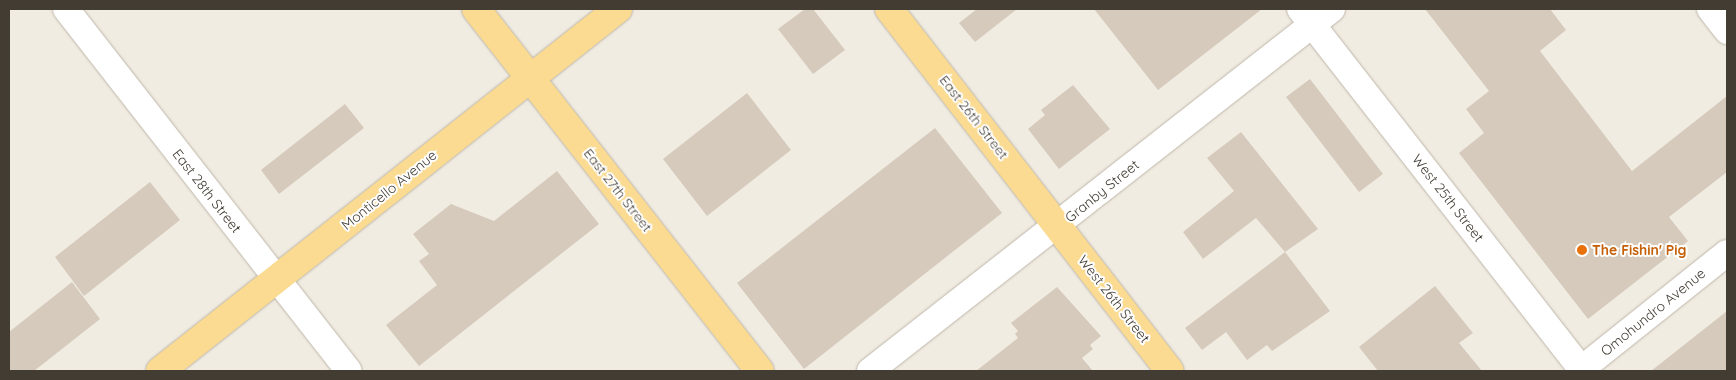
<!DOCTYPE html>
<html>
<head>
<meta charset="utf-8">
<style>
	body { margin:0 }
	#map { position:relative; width:1736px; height:380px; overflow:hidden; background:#f1ece2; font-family:Quicksand,sans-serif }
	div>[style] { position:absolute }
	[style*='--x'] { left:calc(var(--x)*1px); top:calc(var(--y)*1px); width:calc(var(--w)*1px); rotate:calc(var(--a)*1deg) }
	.building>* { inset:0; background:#d5cabb }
	.roads { filter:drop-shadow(0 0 1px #beb6a9) drop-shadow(0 0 1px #beb6a9) }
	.minor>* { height:26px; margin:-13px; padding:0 13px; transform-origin:13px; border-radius:13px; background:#fff }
	.major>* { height:28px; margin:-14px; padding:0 14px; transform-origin:14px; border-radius:14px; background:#fadb91 }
	.dots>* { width:14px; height:14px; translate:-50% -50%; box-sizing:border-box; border:2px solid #fff; border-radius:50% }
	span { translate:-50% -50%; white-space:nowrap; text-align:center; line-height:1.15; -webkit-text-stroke:4px #fff; paint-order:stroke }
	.street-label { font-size:14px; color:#423c33 }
	.food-label { font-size:14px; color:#c56008; font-weight:700 }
	.left { translate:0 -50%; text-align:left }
	.frame { position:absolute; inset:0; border:10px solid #423c33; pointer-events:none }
</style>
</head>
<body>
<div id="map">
	<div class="building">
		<i style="clip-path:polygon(805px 9px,813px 9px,845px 50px,813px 74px,778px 29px)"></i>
		<i style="clip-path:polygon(977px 9px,1017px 9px,975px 42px,959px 23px)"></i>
		<i style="clip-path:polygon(1094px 9px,1262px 9px,1158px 90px)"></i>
		<i style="clip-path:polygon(1425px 9px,1550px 9px,1566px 30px,1540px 51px,1632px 171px,1727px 96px,1727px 172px,1669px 217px,1688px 241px,1588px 319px,1459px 153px,1484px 133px,1466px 109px,1489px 91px)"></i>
		<i style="clip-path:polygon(1310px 79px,1383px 174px,1359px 192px,1286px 97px)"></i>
		<i style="clip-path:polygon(1073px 85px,1110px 129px,1059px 169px,1028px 129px,1045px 115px,1041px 110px)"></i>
		<i style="clip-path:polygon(747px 93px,791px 150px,707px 216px,663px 159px)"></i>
		<i style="clip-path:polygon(345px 104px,364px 128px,279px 194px,261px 170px)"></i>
		<i style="clip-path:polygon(935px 128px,1002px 213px,804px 369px,737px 283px)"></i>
		<i style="clip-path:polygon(1241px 132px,1318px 229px,1285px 252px,1256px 218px,1203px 259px,1183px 232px,1234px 191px,1207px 158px)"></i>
		<i style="clip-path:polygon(557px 171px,599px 224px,419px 366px,386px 325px,437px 285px,419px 261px,429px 254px,413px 234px,451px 204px,494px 221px)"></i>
		<i style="clip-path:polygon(150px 182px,180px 220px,84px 296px,55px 257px)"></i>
		<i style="clip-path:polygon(1285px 252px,1330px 311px,1272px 351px,1267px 345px,1247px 360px,1226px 332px,1202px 350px,1185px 328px)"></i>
		<i style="clip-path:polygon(72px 282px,100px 319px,34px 371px,9px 371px,9px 332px)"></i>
		<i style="clip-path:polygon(1435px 286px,1473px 333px,1459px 343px,1482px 371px,1378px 371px,1359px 347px)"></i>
		<i style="clip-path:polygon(1057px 287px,1101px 336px,1090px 345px,1093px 349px,1082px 358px,1093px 371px,976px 371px,1018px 338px,1015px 334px,1018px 331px,1011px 323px)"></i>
		<i style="clip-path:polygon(1727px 311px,1727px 371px,1651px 371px)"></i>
	</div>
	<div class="roads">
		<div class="minor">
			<i style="--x:66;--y:9;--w:459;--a:52"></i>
			<i style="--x:1300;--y:9;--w:459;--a:52"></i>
			<i style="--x:1710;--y:9;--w:28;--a:52"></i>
			<i style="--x:870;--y:371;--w:587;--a:-38.08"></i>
			<i style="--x:1579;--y:371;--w:189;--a:-38.6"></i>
		</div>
		<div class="major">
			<i style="--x:476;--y:9;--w:460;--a:51.9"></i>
			<i style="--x:889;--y:9;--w:458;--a:52.2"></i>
			<i style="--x:160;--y:371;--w:584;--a:-38.32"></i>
		</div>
	</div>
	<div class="dots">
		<i style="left:1582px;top:250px;background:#e8710a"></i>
	</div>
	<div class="street-label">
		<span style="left:974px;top:117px;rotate:52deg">East 26th Street</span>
		<span style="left:389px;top:190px;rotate:-39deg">Monticello Avenue</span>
		<span style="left:618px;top:190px;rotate:52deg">East 27th Street</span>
		<span style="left:207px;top:191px;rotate:52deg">East 28th Street</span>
		<span style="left:1102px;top:191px;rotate:-39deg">Granby Street</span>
		<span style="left:1448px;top:198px;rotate:52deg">West 25th Street</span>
		<span style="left:1114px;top:299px;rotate:52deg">West 26th Street</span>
		<span style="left:1653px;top:312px;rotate:-39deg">Omohundro Avenue</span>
	</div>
	<div class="food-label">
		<span class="left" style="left:1592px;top:250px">The Fishin' Pig</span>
	</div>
	<div class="frame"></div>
</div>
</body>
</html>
